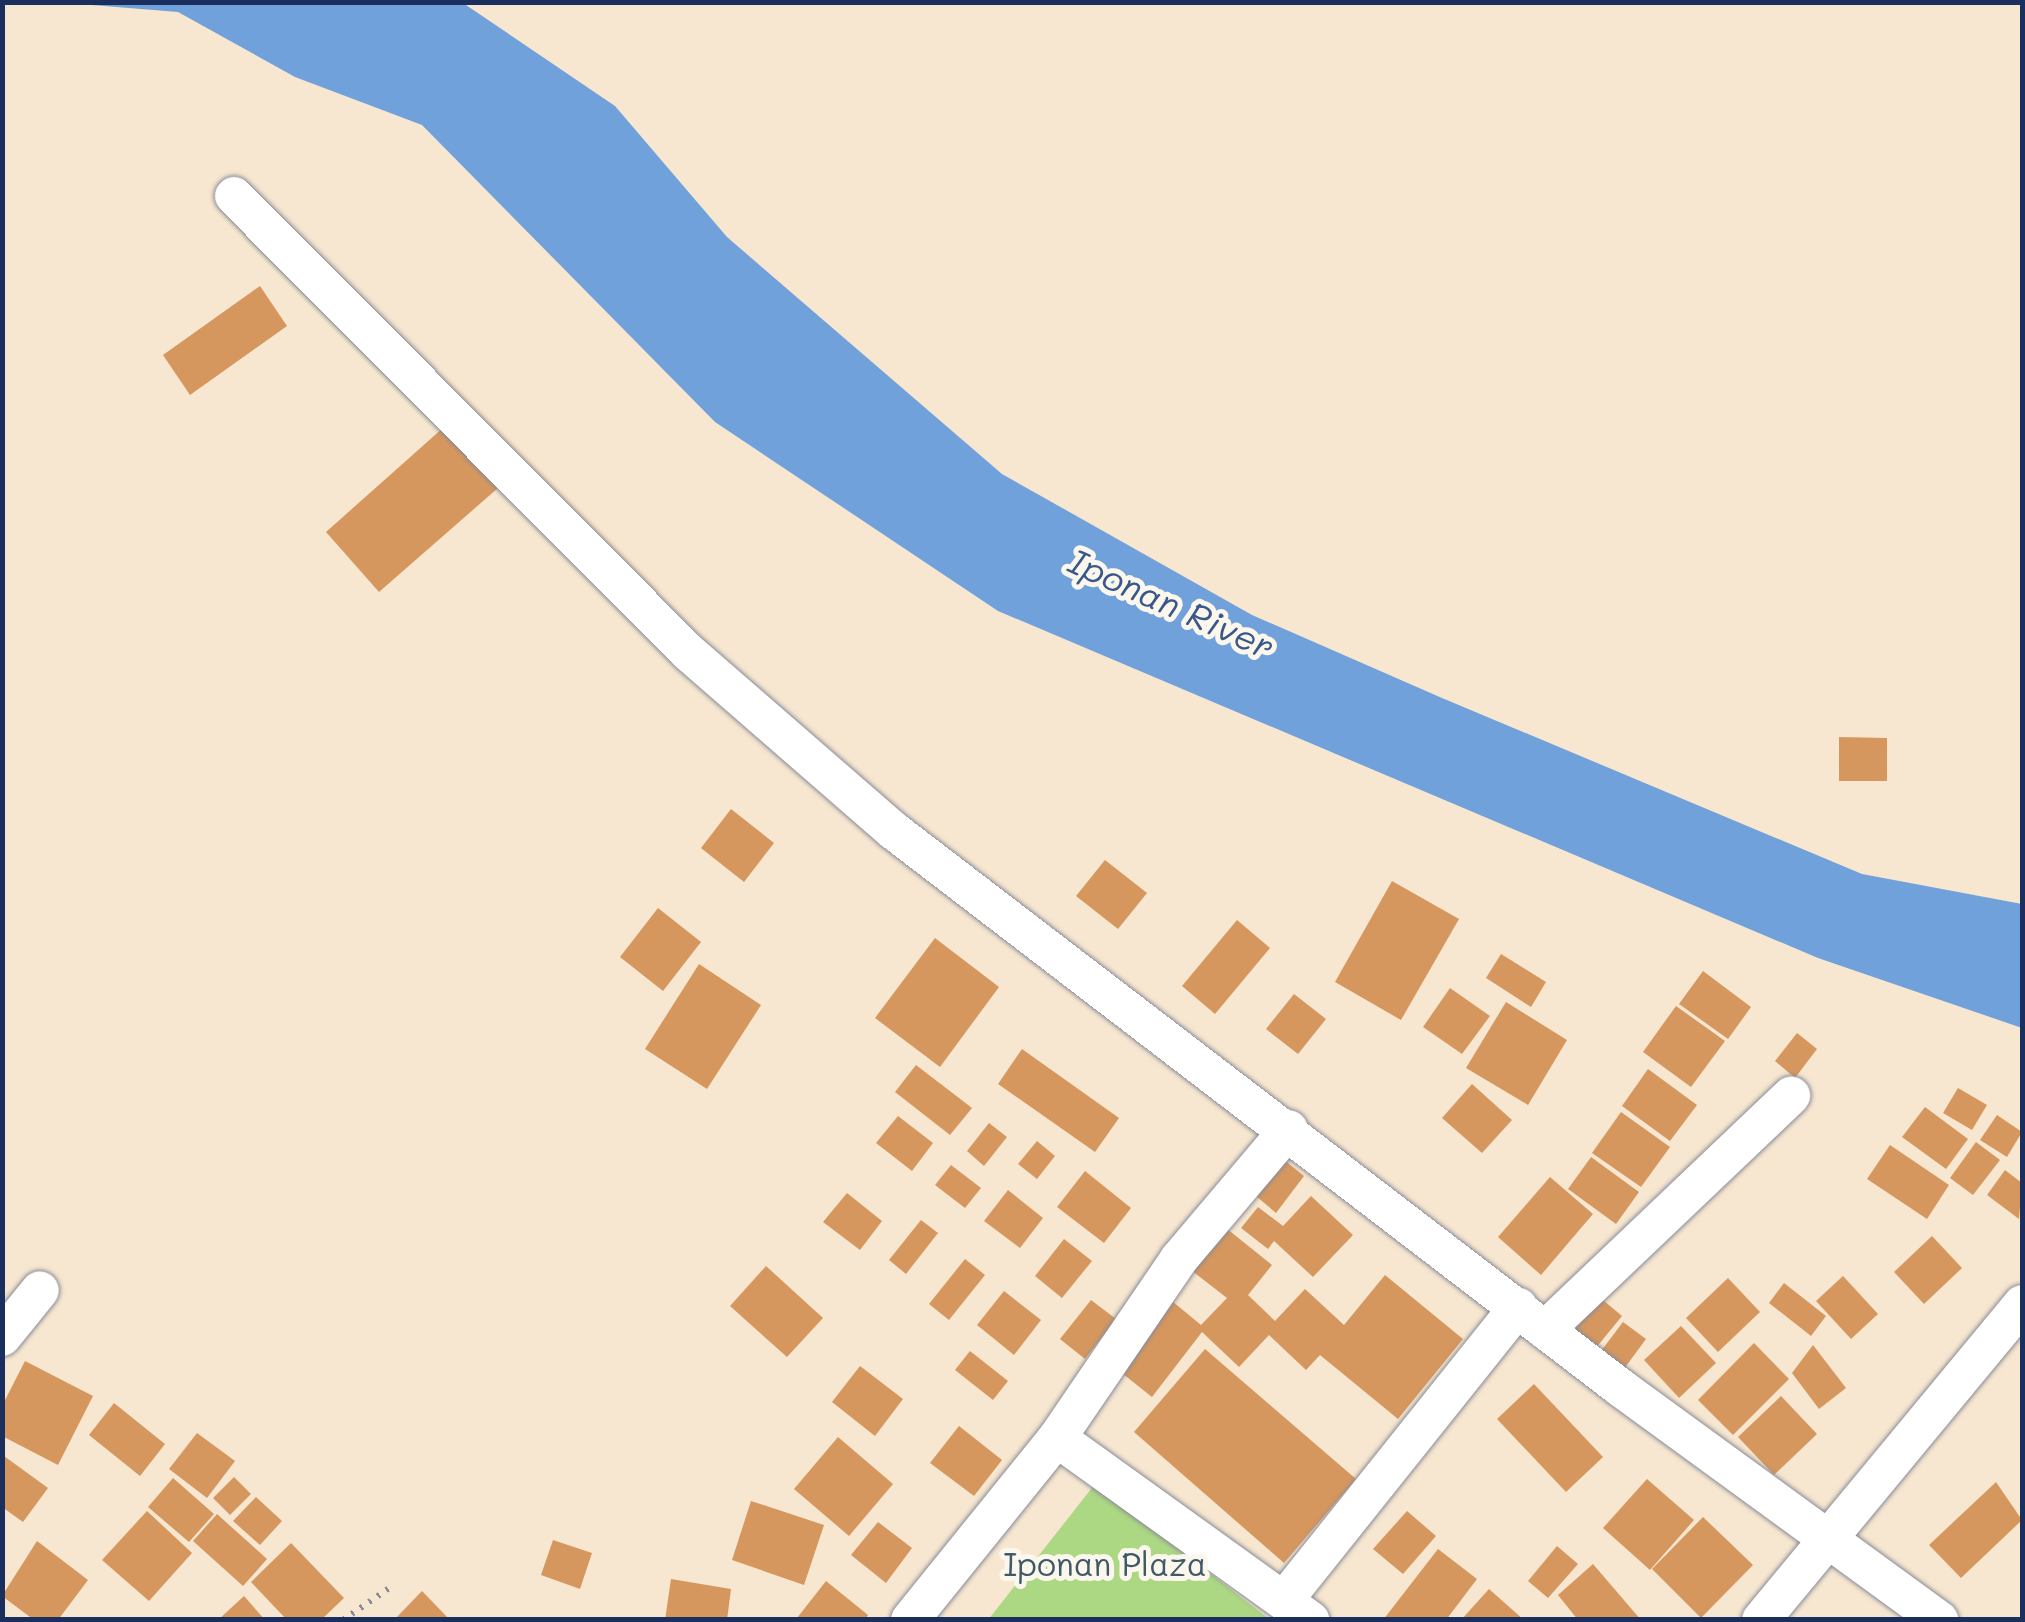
<!DOCTYPE html>
<html>
<head>
<meta charset="utf-8">
<style>
	body { margin:0 }
	#map { position:relative; width:2025px; height:1622px; overflow:hidden; background:#f7e7d0; font-family:Mali,sans-serif }
	div>[style] { position:absolute }
	[style*='--x'] { left:calc(var(--x)*1px); top:calc(var(--y)*1px); width:calc(var(--w)*1px); rotate:calc(var(--a)*1deg) }
	.green>* { inset:0; background:#acd783 }
	.water>* { inset:0; background:#71a1db }
	.building>* { inset:0; background:#d6975e }
	.path>* { height:6px; margin-top:-3px; transform-origin:0; background:repeating-linear-gradient(90deg,#898b97 0 2.5px,transparent 0 10.5px) }
	.roads { filter:drop-shadow(0 0 2px #898b97) drop-shadow(0 0 2px #898b97) }
	.minor>* { height:38px; margin:-19px; padding:0 19px; transform-origin:19px; border-radius:19px; background:#fff }
	span { translate:-50% -50%; white-space:nowrap; text-align:center; line-height:1.15; -webkit-text-stroke:10px #fbf7ec; paint-order:stroke }
	.park-label { font-size:32px; color:#3f5967 }
	.water-label { font-size:35px; color:#39578a; font-style:italic }
	.frame { position:absolute; inset:0; border:5px solid #1b2f5e; pointer-events:none }
</style>
</head>
<body>
<div id="map">
	<div class="green">
		<i style="clip-path:polygon(1095px 1484px,1269px 1619px,988px 1620px)"></i>
	</div>
	<div class="water">
		<i style="clip-path:polygon(67px 3px,463px 3px,615px 106px,727px 237px,1002px 474px,1252px 615px,1442px 698px,1862px 874px,2022px 904px,2022px 1028px,1818px 958px,998px 611px,715px 422px,422px 125px,295px 77px,178px 12px)"></i>
	</div>
	<div class="building">
		<i style="clip-path:polygon(260px 286px,287px 326px,190px 395px,163px 355px)"></i>
		<i style="clip-path:polygon(444px 427px,498px 488px,379px 592px,326px 532px)"></i>
		<i style="clip-path:polygon(1839px 737px,1887px 738px,1887px 781px,1839px 781px)"></i>
		<i style="clip-path:polygon(731px 809px,774px 843px,744px 882px,701px 848px)"></i>
		<i style="clip-path:polygon(1105px 860px,1147px 893px,1118px 929px,1076px 896px)"></i>
		<i style="clip-path:polygon(1392px 881px,1459px 919px,1401px 1020px,1335px 982px)"></i>
		<i style="clip-path:polygon(658px 908px,701px 942px,663px 991px,620px 957px)"></i>
		<i style="clip-path:polygon(1237px 920px,1270px 948px,1215px 1014px,1182px 986px)"></i>
		<i style="clip-path:polygon(935px 938px,999px 987px,940px 1067px,875px 1018px)"></i>
		<i style="clip-path:polygon(1501px 954px,1546px 982px,1531px 1007px,1486px 978px)"></i>
		<i style="clip-path:polygon(699px 964px,761px 1005px,707px 1089px,645px 1049px)"></i>
		<i style="clip-path:polygon(1703px 971px,1751px 1007px,1728px 1039px,1679px 1004px)"></i>
		<i style="clip-path:polygon(1450px 988px,1490px 1016px,1462px 1054px,1423px 1027px)"></i>
		<i style="clip-path:polygon(1294px 994px,1326px 1019px,1298px 1054px,1266px 1029px)"></i>
		<i style="clip-path:polygon(1506px 1002px,1567px 1040px,1528px 1105px,1466px 1068px)"></i>
		<i style="clip-path:polygon(1676px 1006px,1725px 1041px,1691px 1087px,1643px 1052px)"></i>
		<i style="clip-path:polygon(1797px 1033px,1817px 1049px,1795px 1078px,1775px 1061px)"></i>
		<i style="clip-path:polygon(1022px 1049px,1119px 1118px,1095px 1152px,998px 1084px)"></i>
		<i style="clip-path:polygon(916px 1065px,972px 1108px,950px 1135px,895px 1092px)"></i>
		<i style="clip-path:polygon(1648px 1069px,1697px 1105px,1670px 1141px,1622px 1106px)"></i>
		<i style="clip-path:polygon(1472px 1084px,1512px 1120px,1482px 1153px,1442px 1118px)"></i>
		<i style="clip-path:polygon(1958px 1088px,1987px 1105px,1972px 1130px,1943px 1113px)"></i>
		<i style="clip-path:polygon(1925px 1107px,1968px 1139px,1946px 1169px,1902px 1137px)"></i>
		<i style="clip-path:polygon(1621px 1112px,1670px 1147px,1641px 1187px,1592px 1153px)"></i>
		<i style="clip-path:polygon(1997px 1115px,2022px 1132px,2007px 1157px,1980px 1140px)"></i>
		<i style="clip-path:polygon(898px 1116px,933px 1143px,912px 1171px,876px 1143px)"></i>
		<i style="clip-path:polygon(989px 1123px,1007px 1137px,984px 1166px,967px 1151px)"></i>
		<i style="clip-path:polygon(1037px 1141px,1055px 1156px,1037px 1179px,1018px 1164px)"></i>
		<i style="clip-path:polygon(1976px 1142px,2000px 1160px,1973px 1195px,1950px 1178px)"></i>
		<i style="clip-path:polygon(1890px 1145px,1949px 1185px,1927px 1219px,1867px 1179px)"></i>
		<i style="clip-path:polygon(1278px 1155px,1304px 1176px,1276px 1213px,1250px 1191px)"></i>
		<i style="clip-path:polygon(1591px 1157px,1639px 1192px,1616px 1224px,1568px 1189px)"></i>
		<i style="clip-path:polygon(951px 1165px,981px 1188px,965px 1208px,935px 1185px)"></i>
		<i style="clip-path:polygon(2005px 1170px,2022px 1183px,2019px 1219px,1987px 1195px)"></i>
		<i style="clip-path:polygon(1085px 1171px,1131px 1208px,1104px 1243px,1057px 1207px)"></i>
		<i style="clip-path:polygon(1550px 1177px,1593px 1214px,1541px 1275px,1498px 1237px)"></i>
		<i style="clip-path:polygon(1008px 1190px,1043px 1218px,1020px 1248px,984px 1221px)"></i>
		<i style="clip-path:polygon(847px 1193px,882px 1221px,860px 1250px,823px 1222px)"></i>
		<i style="clip-path:polygon(1311px 1196px,1353px 1235px,1313px 1277px,1274px 1241px,1268px 1249px,1241px 1228px,1258px 1207px,1283px 1226px)"></i>
		<i style="clip-path:polygon(921px 1220px,938px 1233px,906px 1274px,889px 1260px)"></i>
		<i style="clip-path:polygon(1221px 1224px,1272px 1265px,1248px 1295px,1275px 1321px,1305px 1289px,1344px 1325px,1385px 1275px,1463px 1339px,1398px 1419px,1320px 1355px,1306px 1370px,1269px 1335px,1239px 1367px,1202px 1332px,1152px 1397px,1118px 1370px,1172px 1301px,1201px 1325px,1227px 1298px,1187px 1267px)"></i>
		<i style="clip-path:polygon(1932px 1236px,1962px 1268px,1924px 1304px,1894px 1272px)"></i>
		<i style="clip-path:polygon(1064px 1239px,1092px 1261px,1062px 1298px,1035px 1276px)"></i>
		<i style="clip-path:polygon(965px 1259px,985px 1275px,949px 1320px,929px 1304px)"></i>
		<i style="clip-path:polygon(766px 1266px,823px 1318px,787px 1357px,730px 1306px)"></i>
		<i style="clip-path:polygon(1843px 1276px,1878px 1314px,1851px 1339px,1816px 1301px)"></i>
		<i style="clip-path:polygon(1728px 1278px,1760px 1312px,1718px 1352px,1686px 1318px)"></i>
		<i style="clip-path:polygon(1784px 1283px,1826px 1316px,1811px 1336px,1769px 1303px)"></i>
		<i style="clip-path:polygon(1004px 1291px,1041px 1320px,1014px 1355px,977px 1325px)"></i>
		<i style="clip-path:polygon(1597px 1295px,1622px 1316px,1595px 1349px,1569px 1328px)"></i>
		<i style="clip-path:polygon(1091px 1300px,1116px 1319px,1085px 1359px,1060px 1339px)"></i>
		<i style="clip-path:polygon(1623px 1322px,1646px 1339px,1621px 1373px,1598px 1355px)"></i>
		<i style="clip-path:polygon(1681px 1326px,1716px 1363px,1679px 1398px,1644px 1360px)"></i>
		<i style="clip-path:polygon(1754px 1343px,1789px 1379px,1733px 1435px,1698px 1400px)"></i>
		<i style="clip-path:polygon(1813px 1345px,1846px 1388px,1819px 1409px,1792px 1373px)"></i>
		<i style="clip-path:polygon(1205px 1349px,1356px 1479px,1284px 1563px,1134px 1432px)"></i>
		<i style="clip-path:polygon(970px 1351px,1008px 1381px,993px 1400px,955px 1370px)"></i>
		<i style="clip-path:polygon(25px 1361px,93px 1396px,58px 1465px,2px 1436px,2px 1406px)"></i>
		<i style="clip-path:polygon(860px 1366px,903px 1399px,875px 1436px,832px 1402px)"></i>
		<i style="clip-path:polygon(1534px 1384px,1603px 1457px,1566px 1492px,1497px 1419px)"></i>
		<i style="clip-path:polygon(1781px 1396px,1817px 1434px,1774px 1475px,1738px 1437px)"></i>
		<i style="clip-path:polygon(114px 1403px,165px 1444px,140px 1476px,89px 1435px)"></i>
		<i style="clip-path:polygon(959px 1426px,1002px 1460px,974px 1496px,930px 1463px)"></i>
		<i style="clip-path:polygon(197px 1433px,235px 1461px,207px 1498px,169px 1469px)"></i>
		<i style="clip-path:polygon(838px 1437px,893px 1484px,849px 1536px,794px 1489px)"></i>
		<i style="clip-path:polygon(4px 1456px,48px 1488px,23px 1522px,2px 1507px)"></i>
		<i style="clip-path:polygon(234px 1477px,251px 1494px,230px 1515px,213px 1498px)"></i>
		<i style="clip-path:polygon(173px 1478px,214px 1514px,189px 1542px,148px 1507px)"></i>
		<i style="clip-path:polygon(1647px 1479px,1694px 1520px,1650px 1570px,1603px 1528px)"></i>
		<i style="clip-path:polygon(1996px 1482px,2022px 1520px,1961px 1578px,1929px 1545px)"></i>
		<i style="clip-path:polygon(256px 1497px,282px 1521px,260px 1545px,233px 1521px)"></i>
		<i style="clip-path:polygon(751px 1501px,824px 1525px,804px 1585px,732px 1560px)"></i>
		<i style="clip-path:polygon(147px 1511px,192px 1553px,149px 1601px,102px 1560px)"></i>
		<i style="clip-path:polygon(1407px 1511px,1436px 1536px,1403px 1574px,1373px 1549px)"></i>
		<i style="clip-path:polygon(217px 1514px,267px 1559px,243px 1586px,193px 1541px)"></i>
		<i style="clip-path:polygon(1703px 1517px,1753px 1565px,1701px 1618px,1652px 1569px)"></i>
		<i style="clip-path:polygon(878px 1522px,912px 1548px,886px 1583px,851px 1555px)"></i>
		<i style="clip-path:polygon(553px 1540px,592px 1553px,580px 1589px,541px 1575px)"></i>
		<i style="clip-path:polygon(37px 1541px,88px 1580px,58px 1620px,34px 1620px,2px 1596px)"></i>
		<i style="clip-path:polygon(291px 1543px,344px 1598px,321px 1620px,287px 1620px,251px 1582px)"></i>
		<i style="clip-path:polygon(1557px 1546px,1578px 1564px,1548px 1598px,1528px 1581px)"></i>
		<i style="clip-path:polygon(1438px 1549px,1477px 1579px,1446px 1620px,1383px 1620px)"></i>
		<i style="clip-path:polygon(1593px 1564px,1641px 1620px,1578px 1620px,1558px 1595px)"></i>
		<i style="clip-path:polygon(671px 1579px,731px 1589px,727px 1620px,665px 1620px)"></i>
		<i style="clip-path:polygon(826px 1581px,868px 1615px,865px 1620px,797px 1618px)"></i>
		<i style="clip-path:polygon(1489px 1589px,1524px 1620px,1461px 1620px)"></i>
		<i style="clip-path:polygon(422px 1591px,450px 1620px,394px 1620px)"></i>
		<i style="clip-path:polygon(244px 1596px,265px 1620px,218px 1620px)"></i>
	</div>
	<div class="path">
		<i style="--x:343;--y:1620;--w:55;--a:-34.6"></i>
	</div>
	<div class="roads">
		<div class="minor">
			<i style="--x:234;--y:196;--w:643;--a:45.13"></i>
			<i style="--x:688;--y:652;--w:273;--a:41"></i>
			<i style="--x:894;--y:831;--w:916;--a:37.46"></i>
			<i style="--x:1621;--y:1388;--w:394;--a:36.1"></i>
			<i style="--x:1545;--y:1330;--w:340;--a:-43.6"></i>
			<i style="--x:2;--y:1337;--w:60;--a:-51"></i>
			<i style="--x:1057;--y:1438;--w:312;--a:35.7"></i>
			<i style="--x:1285;--y:1599;--w:374;--a:-51.4"></i>
			<i style="--x:910;--y:1620;--w:234;--a:-51.1"></i>
			<i style="--x:1057;--y:1438;--w:217;--a:-55.7"></i>
			<i style="--x:1179;--y:1259;--w:170;--a:-49.8"></i>
			<i style="--x:1761;--y:1620;--w:410;--a:-50.4"></i>
		</div>
	</div>
	<div class="park-label">
		<span style="left:1105px;top:1563px">Iponan Plaza</span>
	</div>
	<div class="water-label">
		<span style="left:1172px;top:603px;rotate:24deg">Iponan River</span>
	</div>
	<div class="frame"></div>
</div>
</body>
</html>
